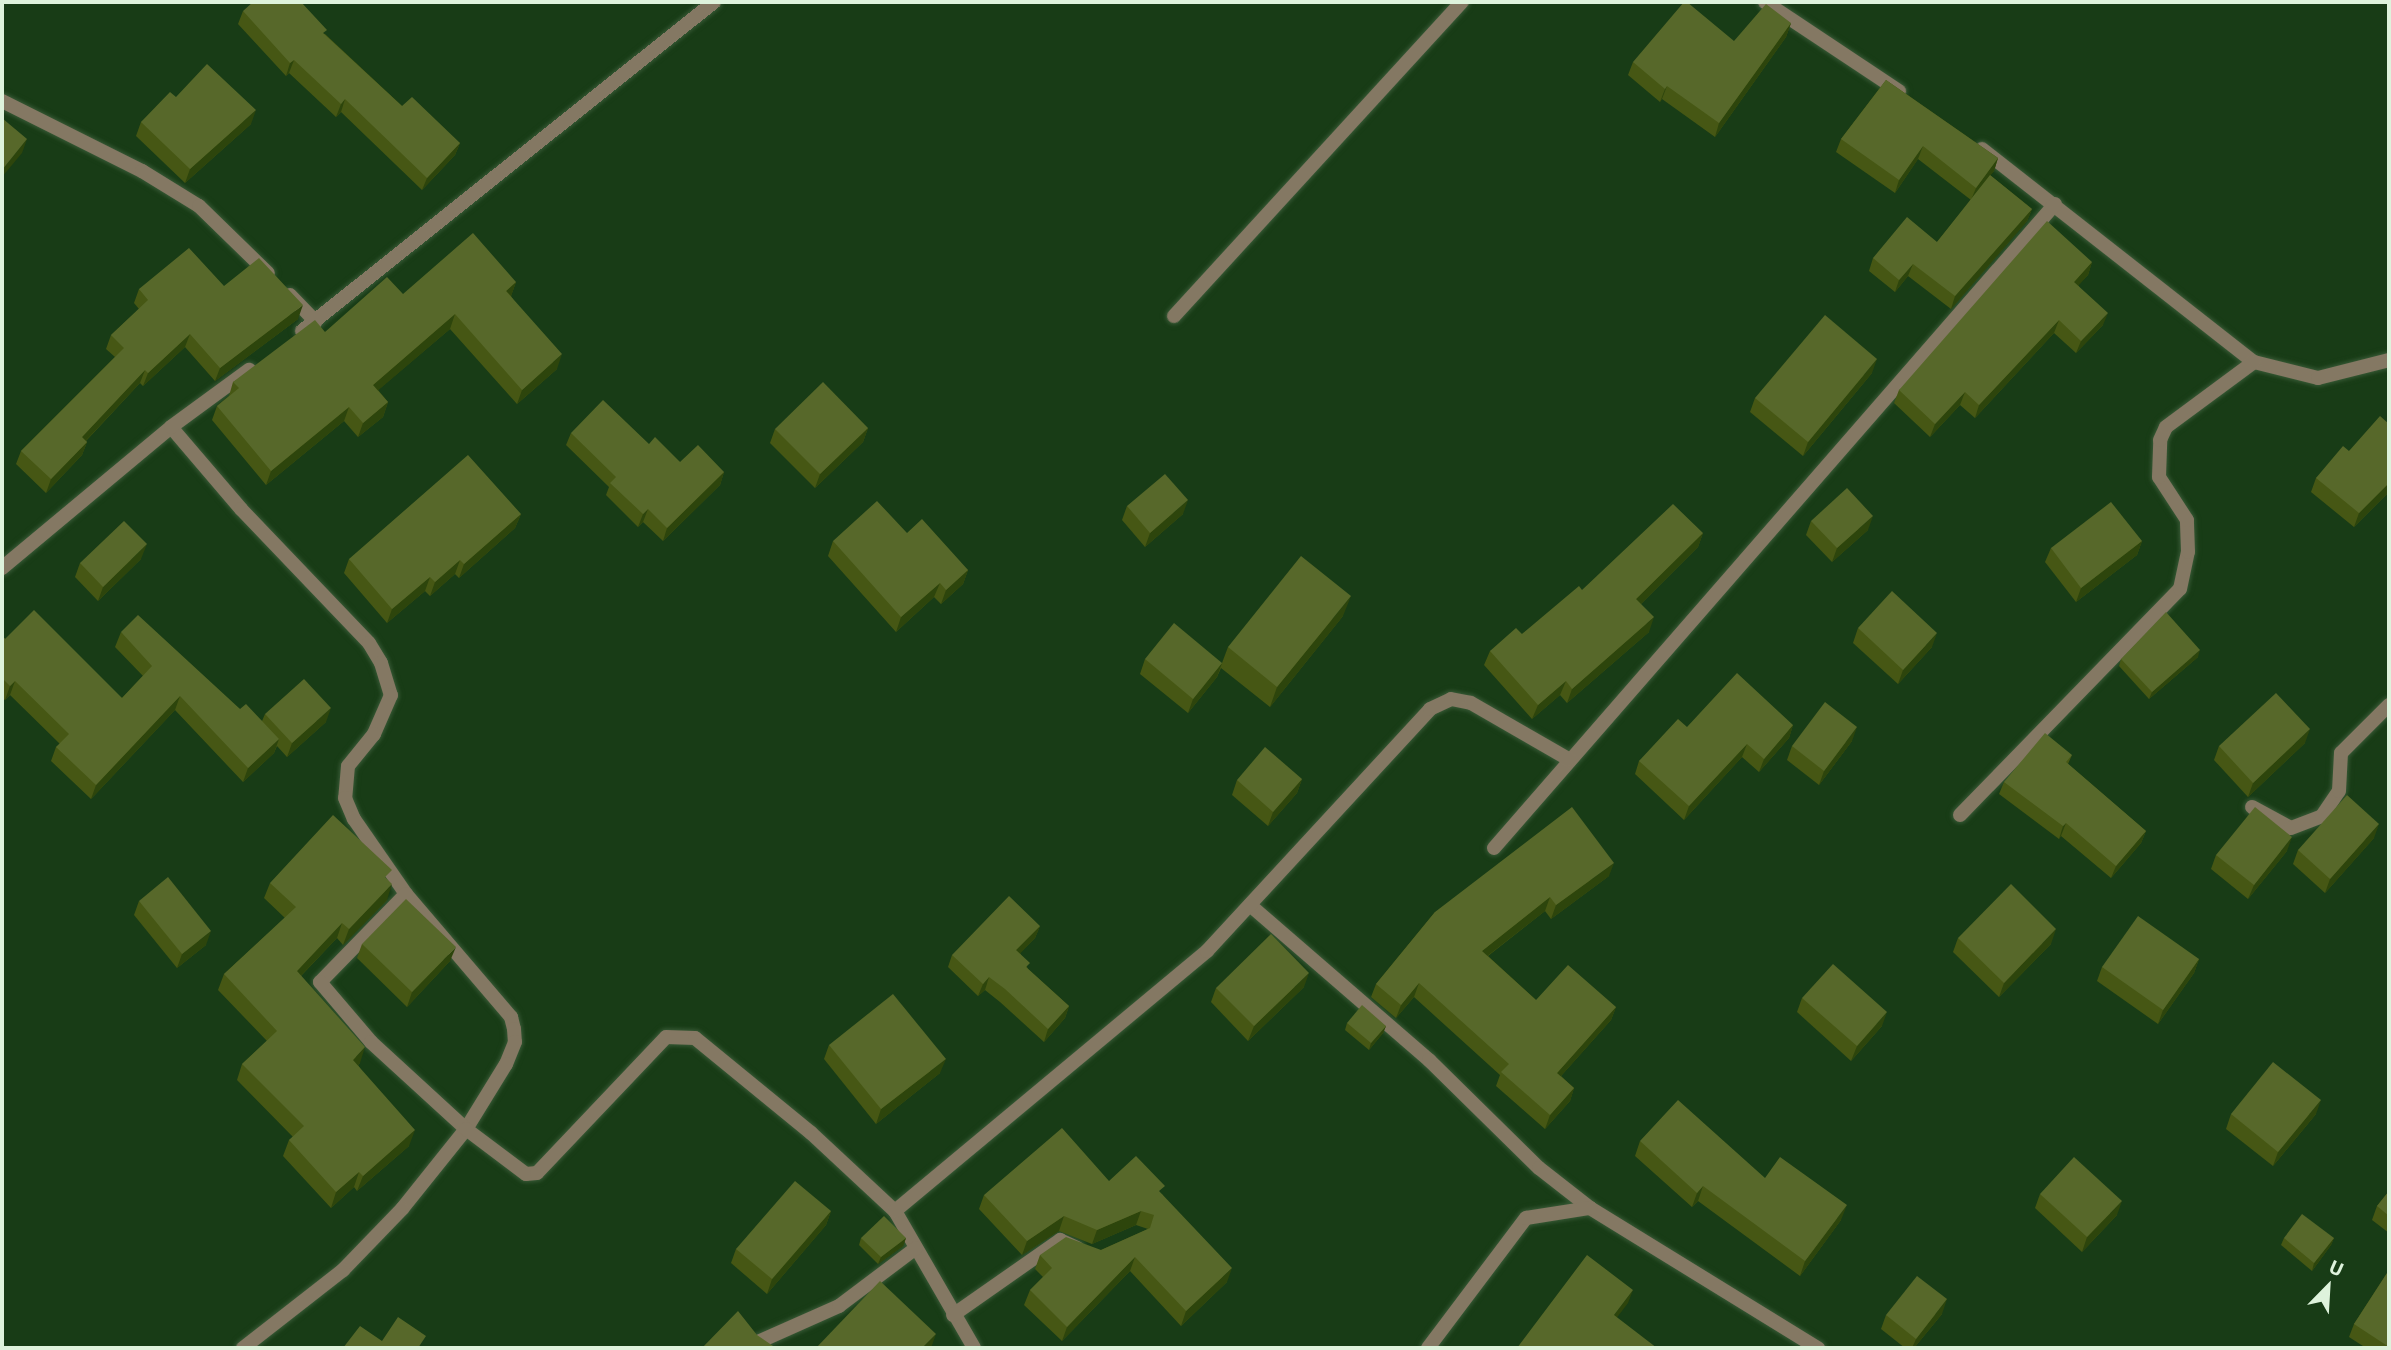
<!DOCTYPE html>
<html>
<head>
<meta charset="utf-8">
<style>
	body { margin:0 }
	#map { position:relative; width:2391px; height:1350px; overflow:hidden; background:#183c16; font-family:"Exo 2",sans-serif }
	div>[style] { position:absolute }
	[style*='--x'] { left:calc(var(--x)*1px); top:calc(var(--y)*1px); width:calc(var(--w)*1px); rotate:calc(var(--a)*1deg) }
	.roads { filter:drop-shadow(0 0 2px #385936) drop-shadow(0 0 2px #385936) }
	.street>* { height:14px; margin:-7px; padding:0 7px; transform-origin:7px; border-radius:7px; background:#847863 }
	.wall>* { inset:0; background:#465714 }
	.shaded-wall>* { inset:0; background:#2d450c }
	.building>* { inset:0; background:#57682a }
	span { translate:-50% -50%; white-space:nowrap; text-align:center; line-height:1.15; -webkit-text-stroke:7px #183c16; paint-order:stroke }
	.frame { position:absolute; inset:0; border:4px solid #def3dc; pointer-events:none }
	.north { position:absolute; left:2293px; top:1252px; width:70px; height:70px; -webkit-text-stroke:5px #183c16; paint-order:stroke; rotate:24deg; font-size:19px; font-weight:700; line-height:28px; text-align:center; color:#def3dc }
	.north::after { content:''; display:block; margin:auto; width:24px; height:32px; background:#def3dc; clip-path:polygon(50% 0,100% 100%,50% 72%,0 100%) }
</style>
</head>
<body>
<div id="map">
	<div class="roads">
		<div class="street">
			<i style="--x:1765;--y:2;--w:161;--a:33.6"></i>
			<i style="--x:2;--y:101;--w:157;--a:26.6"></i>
			<i style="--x:142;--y:171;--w:67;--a:31.6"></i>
			<i style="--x:199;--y:206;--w:96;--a:44.2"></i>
			<i style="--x:1982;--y:149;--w:345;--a:38.1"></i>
			<i style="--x:2254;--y:362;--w:66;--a:14"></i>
			<i style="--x:2318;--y:378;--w:73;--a:-14.2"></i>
			<i style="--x:290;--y:295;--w:37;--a:46"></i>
			<i style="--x:1174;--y:316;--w:426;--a:-47.5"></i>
			<i style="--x:302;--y:331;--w:527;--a:-38.61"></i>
			<i style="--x:171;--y:427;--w:108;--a:49.5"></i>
			<i style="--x:241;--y:509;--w:185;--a:46.3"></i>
			<i style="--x:369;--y:643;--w:23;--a:59"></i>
			<i style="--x:381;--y:663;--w:34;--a:73"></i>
			<i style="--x:391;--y:695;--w:43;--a:113.6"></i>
			<i style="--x:374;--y:734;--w:41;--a:129.1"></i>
			<i style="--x:348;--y:766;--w:32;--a:95"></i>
			<i style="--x:345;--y:798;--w:23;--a:67"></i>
			<i style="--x:354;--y:819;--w:91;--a:55.3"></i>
			<i style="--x:406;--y:894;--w:162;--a:49.5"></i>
			<i style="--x:511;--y:1017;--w:12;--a:76"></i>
			<i style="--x:514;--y:1029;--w:13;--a:86"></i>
			<i style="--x:515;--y:1042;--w:24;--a:112"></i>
			<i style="--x:506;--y:1064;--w:76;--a:121.6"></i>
			<i style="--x:466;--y:1129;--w:102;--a:128.7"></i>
			<i style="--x:402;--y:1209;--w:85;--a:134"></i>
			<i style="--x:343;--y:1270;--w:127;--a:142"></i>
			<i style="--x:2;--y:568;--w:220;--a:-39.8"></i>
			<i style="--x:171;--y:427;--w:97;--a:-36.2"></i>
			<i style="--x:2252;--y:807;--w:44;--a:28.3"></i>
			<i style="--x:2291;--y:828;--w:33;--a:-21"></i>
			<i style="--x:2322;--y:816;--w:30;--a:-56"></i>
			<i style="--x:2339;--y:791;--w:38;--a:-87"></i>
			<i style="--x:2341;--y:753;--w:68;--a:-45"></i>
			<i style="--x:1960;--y:815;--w:315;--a:-45.8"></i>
			<i style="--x:2180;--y:589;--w:38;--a:-78"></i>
			<i style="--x:2188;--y:552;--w:32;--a:-92"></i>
			<i style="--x:2187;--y:520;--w:51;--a:-123.1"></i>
			<i style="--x:2159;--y:477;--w:37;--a:-88"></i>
			<i style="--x:2160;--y:440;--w:14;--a:-65"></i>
			<i style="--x:2166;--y:427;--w:109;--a:-36.5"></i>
			<i style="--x:1494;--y:848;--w:854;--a:-48.94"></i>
			<i style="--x:406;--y:894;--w:123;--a:134.3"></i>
			<i style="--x:320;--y:982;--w:79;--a:49.6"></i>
			<i style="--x:371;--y:1042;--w:129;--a:42.5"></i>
			<i style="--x:466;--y:1129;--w:75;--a:36.9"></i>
			<i style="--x:526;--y:1174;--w:11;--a:-5"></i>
			<i style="--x:537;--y:1173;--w:187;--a:-46.5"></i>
			<i style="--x:666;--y:1037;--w:29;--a:2"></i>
			<i style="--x:695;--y:1038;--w:150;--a:39.3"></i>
			<i style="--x:811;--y:1133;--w:115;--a:42.9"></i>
			<i style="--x:895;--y:1211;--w:158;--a:60"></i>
			<i style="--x:1250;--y:905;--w:237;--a:40.9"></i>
			<i style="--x:1429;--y:1060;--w:154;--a:44.5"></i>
			<i style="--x:1539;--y:1168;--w:65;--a:38.1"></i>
			<i style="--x:1590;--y:1208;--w:268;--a:31.6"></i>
			<i style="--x:895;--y:1211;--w:406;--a:-39.8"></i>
			<i style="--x:1207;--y:951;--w:329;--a:-47.3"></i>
			<i style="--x:1430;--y:709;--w:23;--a:-25"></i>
			<i style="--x:1451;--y:699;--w:20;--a:11"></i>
			<i style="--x:1471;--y:703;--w:114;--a:29.9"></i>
			<i style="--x:953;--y:1315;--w:131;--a:-35"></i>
			<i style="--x:1060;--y:1240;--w:19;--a:25"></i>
			<i style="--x:758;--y:1342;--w:89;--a:-24"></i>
			<i style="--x:839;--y:1306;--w:96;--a:-37"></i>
			<i style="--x:1428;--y:1348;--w:163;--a:-53"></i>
			<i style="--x:1526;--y:1218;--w:65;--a:-8.9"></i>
		</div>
	</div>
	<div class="wall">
		<i style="clip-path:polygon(243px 11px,325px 34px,402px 106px,460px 143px,455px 155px,422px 190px,341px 112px,336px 117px,289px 73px,286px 76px,238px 24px)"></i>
		<i style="clip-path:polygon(1791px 23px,1786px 37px,1715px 137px,1662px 99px,1660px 102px,1628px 75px,1633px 62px,1734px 41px)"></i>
		<i style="clip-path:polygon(1886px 80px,1998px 158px,1994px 171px,1990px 175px,2032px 209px,2027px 221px,1951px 309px,1908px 276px,1895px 292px,1869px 271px,1873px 258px,1937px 242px,1971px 200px,1918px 159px,1895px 193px,1836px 152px,1841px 139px)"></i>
		<i style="clip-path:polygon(176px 97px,251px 124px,185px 183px,136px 136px,141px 122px)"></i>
		<i style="clip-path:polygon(2092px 262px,2088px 275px,2078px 285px,2103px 325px,2076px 353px,2054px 333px,1975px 418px,1960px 405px,1930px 437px,1894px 403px,1899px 390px)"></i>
		<i style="clip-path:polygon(516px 282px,511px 296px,557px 369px,517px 404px,450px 329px,378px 390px,388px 402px,383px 417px,358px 437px,344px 421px,266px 485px,212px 420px,217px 406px,229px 396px,233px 382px,325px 332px,403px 294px)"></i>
		<i style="clip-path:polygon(224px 286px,298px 319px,215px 381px,185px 347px,143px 386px,140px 383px,86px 441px,87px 442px,82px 455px,46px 493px,16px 464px,21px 451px,115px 357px,106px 349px,111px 335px,139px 309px,134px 303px,139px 289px)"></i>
		<i style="clip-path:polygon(1872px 373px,1803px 456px,1750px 412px,1755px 398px)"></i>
		<i style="clip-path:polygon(2389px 424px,2389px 494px,2388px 493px,2354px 527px,2311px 492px,2316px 478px,2349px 451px)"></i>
		<i style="clip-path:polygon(868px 428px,863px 442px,815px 488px,770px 443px,775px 429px)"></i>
		<i style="clip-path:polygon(571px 433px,649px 444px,680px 462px,724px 472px,720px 485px,663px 541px,643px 522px,638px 527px,606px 495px,609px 487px,566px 445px)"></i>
		<i style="clip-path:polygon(1127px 506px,1183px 514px,1145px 547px,1122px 520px)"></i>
		<i style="clip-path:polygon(521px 514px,515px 528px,459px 578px,455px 574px,430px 596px,425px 591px,387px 623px,344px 573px,349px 559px)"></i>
		<i style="clip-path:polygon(1811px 521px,1868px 530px,1832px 562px,1806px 535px)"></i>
		<i style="clip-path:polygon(907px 533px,968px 570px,963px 584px,941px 604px,934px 597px,896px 632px,828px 556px,833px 541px)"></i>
		<i style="clip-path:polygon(1703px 533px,1698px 547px,1641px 604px,1649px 632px,1567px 703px,1560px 695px,1532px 719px,1484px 665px,1490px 651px,1522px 634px,1582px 590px)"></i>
		<i style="clip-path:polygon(2142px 541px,2137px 555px,2076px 602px,2045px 562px,2051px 548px)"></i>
		<i style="clip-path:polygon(141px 559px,98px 601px,75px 577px,80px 563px)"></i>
		<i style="clip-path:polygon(1343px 616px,1270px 707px,1221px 668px,1217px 677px,1188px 713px,1140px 674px,1145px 659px,1222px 663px,1228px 647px)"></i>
		<i style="clip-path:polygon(1858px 628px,1932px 647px,1898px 684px,1853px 643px)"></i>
		<i style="clip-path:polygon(121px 632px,240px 709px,262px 721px,265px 714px,326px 722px,287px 757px,277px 746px,274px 753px,243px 782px,175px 710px,91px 799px,51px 761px,56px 747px,60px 744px,10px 695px,5px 700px,2px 698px,2px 635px,5px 639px,122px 698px,143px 676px,115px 647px)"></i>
		<i style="clip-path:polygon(2198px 657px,2149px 699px,2119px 666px,2121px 659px)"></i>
		<i style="clip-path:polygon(1793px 725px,1789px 738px,1759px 772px,1742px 757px,1684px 820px,1635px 774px,1639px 761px,1687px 727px)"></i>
		<i style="clip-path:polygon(1852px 741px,1819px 785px,1787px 760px,1792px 746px)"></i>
		<i style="clip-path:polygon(2305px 743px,2248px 797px,2214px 760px,2219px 746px)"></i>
		<i style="clip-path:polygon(2072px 755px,2068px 764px,2146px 831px,2141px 843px,2111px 878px,2061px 836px,2059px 839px,1999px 794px,2004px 782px)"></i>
		<i style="clip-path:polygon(1302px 779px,1297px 793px,1268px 826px,1232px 795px,1237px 780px)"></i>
		<i style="clip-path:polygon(2374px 838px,2325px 893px,2293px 864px,2298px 850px)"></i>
		<i style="clip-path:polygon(2287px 851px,2248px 899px,2211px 869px,2216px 855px)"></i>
		<i style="clip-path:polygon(1609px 876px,1551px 919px,1545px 911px,1488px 956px,1536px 1000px,1616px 1007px,1611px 1020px,1561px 1076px,1574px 1088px,1570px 1101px,1545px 1129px,1496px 1086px,1500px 1075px,1414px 997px,1396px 1018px,1371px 997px,1376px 984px,1435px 912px)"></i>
		<i style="clip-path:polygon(388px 880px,387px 900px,343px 945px,337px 938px,301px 976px,360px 1063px,358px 1065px,409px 1146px,357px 1191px,354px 1187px,331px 1208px,283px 1156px,289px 1140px,293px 1137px,237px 1080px,242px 1064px,267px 1041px,218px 990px,224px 974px,285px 918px,264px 898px,270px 883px)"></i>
		<i style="clip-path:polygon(139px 901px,206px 945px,177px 968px,134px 915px)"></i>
		<i style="clip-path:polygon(1040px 926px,1035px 938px,1020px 953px,1028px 969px,1069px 1006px,1065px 1018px,1044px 1042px,1000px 1002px,985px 990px,978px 996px,948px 967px,952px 955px)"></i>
		<i style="clip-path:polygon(1958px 938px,2051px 944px,1999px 997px,1953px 952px)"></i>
		<i style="clip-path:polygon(362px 944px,450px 961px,407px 1007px,357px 958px)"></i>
		<i style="clip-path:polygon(2199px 959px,2194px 973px,2158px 1024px,2097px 981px,2102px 967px)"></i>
		<i style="clip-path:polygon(1304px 987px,1248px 1041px,1211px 1002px,1216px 988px)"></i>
		<i style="clip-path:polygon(1802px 998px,1882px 1026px,1851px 1061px,1797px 1012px)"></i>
		<i style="clip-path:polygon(1347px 1023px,1386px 1026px,1383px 1033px,1369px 1050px,1345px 1030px)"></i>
		<i style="clip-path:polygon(829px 1045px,940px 1073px,876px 1124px,824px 1059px)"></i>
		<i style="clip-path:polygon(2231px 1114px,2316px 1114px,2273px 1166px,2226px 1129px)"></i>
		<i style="clip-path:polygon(1640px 1141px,1765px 1178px,1841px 1220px,1800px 1276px,1698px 1201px,1692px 1207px,1635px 1156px)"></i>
		<i style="clip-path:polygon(1109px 1181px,1162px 1194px,1227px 1282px,1181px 1326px,1130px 1271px,1062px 1341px,1024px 1305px,1030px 1290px,1043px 1277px,1035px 1269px,1040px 1255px,1101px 1250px,1148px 1229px,1136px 1225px,1092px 1244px,1059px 1231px,1022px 1255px,979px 1209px,984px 1195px)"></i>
		<i style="clip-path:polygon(2389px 1191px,2389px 1233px,2372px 1220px,2377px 1206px)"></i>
		<i style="clip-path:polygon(2040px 1194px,2117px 1215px,2082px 1252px,2035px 1208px)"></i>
		<i style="clip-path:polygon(831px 1211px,826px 1225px,767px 1294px,731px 1263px,736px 1249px)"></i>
		<i style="clip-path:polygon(861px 1238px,906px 1238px,903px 1246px,878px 1264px,859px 1245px)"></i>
		<i style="clip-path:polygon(2284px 1238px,2334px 1238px,2331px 1245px,2312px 1271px,2281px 1245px)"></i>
		<i style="clip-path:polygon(2389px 1270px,2389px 1348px,2366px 1348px,2349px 1337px,2354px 1324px)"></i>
		<i style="clip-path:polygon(1942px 1314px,1914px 1348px,1905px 1348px,1881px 1329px,1886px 1315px)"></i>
	</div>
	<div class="shaded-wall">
		<i style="clip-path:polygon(1791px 23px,1786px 37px,1715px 137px,1719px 123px)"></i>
		<i style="clip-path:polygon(294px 60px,289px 73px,286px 76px,290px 63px)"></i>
		<i style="clip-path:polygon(1667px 86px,1662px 99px,1660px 102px,1665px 89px)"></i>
		<i style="clip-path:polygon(345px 99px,341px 112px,336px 117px,341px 104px)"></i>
		<i style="clip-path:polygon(256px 110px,251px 124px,185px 183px,190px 169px)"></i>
		<i style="clip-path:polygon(27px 139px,22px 153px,2px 177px,2px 170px)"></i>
		<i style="clip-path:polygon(460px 143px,455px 155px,422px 190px,427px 178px)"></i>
		<i style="clip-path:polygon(1923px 146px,1918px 159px,1895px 193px,1899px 180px)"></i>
		<i style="clip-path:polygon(1998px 158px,1994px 171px,1971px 200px,1976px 188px)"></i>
		<i style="clip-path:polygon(2032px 209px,2027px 221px,1951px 309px,1955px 296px)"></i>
		<i style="clip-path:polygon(2092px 262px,2088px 275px,2070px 295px,2074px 282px)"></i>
		<i style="clip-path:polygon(1913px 264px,1908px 276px,1895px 292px,1899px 280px)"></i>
		<i style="clip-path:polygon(516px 282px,511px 296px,506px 291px)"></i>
		<i style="clip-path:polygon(303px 305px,298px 319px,215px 381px,220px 368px)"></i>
		<i style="clip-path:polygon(2108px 313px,2103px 325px,2076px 353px,2081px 341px)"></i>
		<i style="clip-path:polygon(455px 314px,450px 329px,368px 399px,373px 385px)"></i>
		<i style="clip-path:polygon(2059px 320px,2054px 333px,1975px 418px,1979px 405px)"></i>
		<i style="clip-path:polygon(190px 334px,185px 347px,143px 386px,148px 373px)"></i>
		<i style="clip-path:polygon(562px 354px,557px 369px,517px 404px,522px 390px)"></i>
		<i style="clip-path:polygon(1877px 359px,1872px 373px,1803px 456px,1808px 442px)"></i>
		<i style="clip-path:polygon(145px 370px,140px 383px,77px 450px,82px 437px)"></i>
		<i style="clip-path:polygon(1965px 392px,1960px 405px,1930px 437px,1935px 424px)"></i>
		<i style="clip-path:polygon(388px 402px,383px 417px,358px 437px,363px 423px)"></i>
		<i style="clip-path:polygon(349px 407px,344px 421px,266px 485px,271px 471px)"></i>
		<i style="clip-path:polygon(868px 428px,863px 442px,815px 488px,820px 474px)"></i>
		<i style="clip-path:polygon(87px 442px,82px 455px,46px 493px,51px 479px)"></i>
		<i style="clip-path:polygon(724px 472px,720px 485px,663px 541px,667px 528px)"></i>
		<i style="clip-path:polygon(2389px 483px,2388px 493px,2354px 527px,2359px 513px)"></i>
		<i style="clip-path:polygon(1188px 500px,1183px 514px,1145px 547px,1150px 533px)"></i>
		<i style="clip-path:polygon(648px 509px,643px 522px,638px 527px,643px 514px)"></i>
		<i style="clip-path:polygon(521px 514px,515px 528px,459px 578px,464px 564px)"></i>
		<i style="clip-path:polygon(1873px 516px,1868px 530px,1832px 562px,1837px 548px)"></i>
		<i style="clip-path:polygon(1703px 533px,1698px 547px,1631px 614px,1636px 599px)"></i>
		<i style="clip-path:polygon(2142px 541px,2137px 555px,2076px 602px,2081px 588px)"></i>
		<i style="clip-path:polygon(147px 544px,141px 559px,98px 601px,103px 587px)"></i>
		<i style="clip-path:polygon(460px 560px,455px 574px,430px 596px,435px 582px)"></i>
		<i style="clip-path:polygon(968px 570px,963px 584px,941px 604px,946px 590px)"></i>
		<i style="clip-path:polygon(430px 577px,425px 591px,387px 623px,392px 609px)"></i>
		<i style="clip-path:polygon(940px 583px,934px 597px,896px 632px,901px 617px)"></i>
		<i style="clip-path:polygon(1351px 596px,1343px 616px,1270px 707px,1277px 687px)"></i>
		<i style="clip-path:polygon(1654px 617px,1649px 632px,1567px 703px,1572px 689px)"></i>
		<i style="clip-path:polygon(1937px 633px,1932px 647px,1898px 684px,1903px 670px)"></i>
		<i style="clip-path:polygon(2200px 650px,2198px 657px,2149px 699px,2152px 692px)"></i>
		<i style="clip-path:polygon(1222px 663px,1217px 677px,1188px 713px,1193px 699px)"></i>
		<i style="clip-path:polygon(15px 681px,10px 695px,5px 700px,10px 686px)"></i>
		<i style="clip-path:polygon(1566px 681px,1560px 695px,1532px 719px,1538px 705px)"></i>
		<i style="clip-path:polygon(180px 696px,175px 710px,91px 799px,96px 785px)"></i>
		<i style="clip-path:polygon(331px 708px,326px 722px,287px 757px,292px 743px)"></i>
		<i style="clip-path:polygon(1793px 725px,1789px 738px,1759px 772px,1764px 759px)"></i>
		<i style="clip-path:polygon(1857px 727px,1852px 741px,1819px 785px,1824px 771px)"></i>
		<i style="clip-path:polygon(2310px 729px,2305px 743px,2248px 797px,2253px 783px)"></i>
		<i style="clip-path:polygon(279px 739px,274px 753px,243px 782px,248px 768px)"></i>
		<i style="clip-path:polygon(1747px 744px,1742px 757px,1684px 820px,1689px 806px)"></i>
		<i style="clip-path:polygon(1302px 779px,1297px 793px,1268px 826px,1273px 812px)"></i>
		<i style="clip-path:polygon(2066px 823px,2061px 836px,2059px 839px,2063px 826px)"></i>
		<i style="clip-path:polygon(2379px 824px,2374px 838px,2325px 893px,2330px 879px)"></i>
		<i style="clip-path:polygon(2146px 831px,2141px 843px,2111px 878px,2116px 866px)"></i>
		<i style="clip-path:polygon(2292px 837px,2287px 851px,2248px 899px,2254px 885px)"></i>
		<i style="clip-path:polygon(1614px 863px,1609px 876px,1551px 919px,1556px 905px)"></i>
		<i style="clip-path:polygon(392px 884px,387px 900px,343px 945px,349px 929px)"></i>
		<i style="clip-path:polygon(1550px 897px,1545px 911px,1477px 964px,1482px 951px)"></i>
		<i style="clip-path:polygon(342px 923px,337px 938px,291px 986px,297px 971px)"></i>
		<i style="clip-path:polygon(1040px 926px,1035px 938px,1012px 962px,1016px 950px)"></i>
		<i style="clip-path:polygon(2056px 929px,2051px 944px,1999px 997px,2004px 983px)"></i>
		<i style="clip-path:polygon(211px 931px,206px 945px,177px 968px,182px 954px)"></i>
		<i style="clip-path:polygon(456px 947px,450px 961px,407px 1007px,412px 992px)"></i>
		<i style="clip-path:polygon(2199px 959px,2194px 973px,2158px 1024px,2163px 1010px)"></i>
		<i style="clip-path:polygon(1309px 973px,1304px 987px,1248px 1041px,1254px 1026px)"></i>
		<i style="clip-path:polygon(989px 977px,985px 990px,978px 996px,983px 984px)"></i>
		<i style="clip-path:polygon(1419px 983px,1414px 997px,1396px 1018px,1401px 1005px)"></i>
		<i style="clip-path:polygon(1069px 1006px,1065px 1018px,1044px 1042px,1048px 1029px)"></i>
		<i style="clip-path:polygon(1616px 1007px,1611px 1020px,1552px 1086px,1557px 1073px)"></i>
		<i style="clip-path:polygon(1887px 1012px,1882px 1026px,1851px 1061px,1857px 1046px)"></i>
		<i style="clip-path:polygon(1386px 1026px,1383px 1033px,1369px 1050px,1371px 1043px)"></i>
		<i style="clip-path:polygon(365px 1047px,360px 1063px,348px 1075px,353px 1060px)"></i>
		<i style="clip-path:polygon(946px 1059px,940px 1073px,876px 1124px,881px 1109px)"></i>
		<i style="clip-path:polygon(1574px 1088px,1570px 1101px,1545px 1129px,1550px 1115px)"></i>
		<i style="clip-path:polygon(2321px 1100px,2316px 1114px,2273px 1166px,2278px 1152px)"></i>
		<i style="clip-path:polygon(415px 1130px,409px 1146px,357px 1191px,363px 1176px)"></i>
		<i style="clip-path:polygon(359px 1172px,354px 1187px,331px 1208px,336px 1192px)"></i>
		<i style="clip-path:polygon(1703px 1186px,1698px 1201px,1692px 1207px,1697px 1193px)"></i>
		<i style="clip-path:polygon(2122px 1201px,2117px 1215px,2082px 1252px,2087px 1237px)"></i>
		<i style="clip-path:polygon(1847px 1205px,1841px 1220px,1800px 1276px,1805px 1261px)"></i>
		<i style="clip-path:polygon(831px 1211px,826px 1225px,767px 1294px,772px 1279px)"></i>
		<i style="clip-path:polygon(1141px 1211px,1136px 1225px,1092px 1244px,1097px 1230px)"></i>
		<i style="clip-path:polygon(1064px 1216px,1059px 1231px,1022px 1255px,1027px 1241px)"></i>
		<i style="clip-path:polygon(906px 1238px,903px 1246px,878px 1264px,881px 1257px)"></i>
		<i style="clip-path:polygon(2334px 1238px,2331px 1245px,2312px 1271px,2314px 1263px)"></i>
		<i style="clip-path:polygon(1135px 1257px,1130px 1271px,1062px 1341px,1067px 1327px)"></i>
		<i style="clip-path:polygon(1232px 1268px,1227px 1282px,1181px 1326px,1186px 1311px)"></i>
		<i style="clip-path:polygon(1633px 1290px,1628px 1303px,1609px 1328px,1614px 1315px)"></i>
		<i style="clip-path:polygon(1947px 1299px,1942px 1314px,1914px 1348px,1912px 1348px,1916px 1339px)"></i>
		<i style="clip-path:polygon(936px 1334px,931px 1348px,922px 1348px)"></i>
	</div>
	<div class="building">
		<i style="clip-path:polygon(253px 2px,301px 2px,327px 30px,323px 33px,402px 106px,412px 97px,460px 143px,427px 178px,345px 99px,341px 104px,294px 60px,290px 63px,243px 11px)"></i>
		<i style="clip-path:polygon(1684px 2px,1687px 2px,1734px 41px,1766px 4px,1791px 23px,1719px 123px,1667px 86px,1665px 89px,1633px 62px)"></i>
		<i style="clip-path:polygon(207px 64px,256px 110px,190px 169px,141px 122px,170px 92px,176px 97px)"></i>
		<i style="clip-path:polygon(1886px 80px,1998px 158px,1976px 188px,1923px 146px,1899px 180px,1841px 139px)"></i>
		<i style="clip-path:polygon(2px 118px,27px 139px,2px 170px)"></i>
		<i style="clip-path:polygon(1990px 175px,2032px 209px,1955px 296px,1913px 264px,1899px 280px,1873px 258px,1907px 217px,1937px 242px)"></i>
		<i style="clip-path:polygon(2047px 221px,2092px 262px,2074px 282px,2108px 313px,2081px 341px,2059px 320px,1979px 405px,1965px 392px,1935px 424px,1899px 390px)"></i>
		<i style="clip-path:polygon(473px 233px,516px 282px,506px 291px,562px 354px,522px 390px,455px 314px,373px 385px,388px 402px,363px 423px,349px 407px,271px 471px,217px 406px,239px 388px,233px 382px,315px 320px,325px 332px,387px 277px,403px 294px)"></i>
		<i style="clip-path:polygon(189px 248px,224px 286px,259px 258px,303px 305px,220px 368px,190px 334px,148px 373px,145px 370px,82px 437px,87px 442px,51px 479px,21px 451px,124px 348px,111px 335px,148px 300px,139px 289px)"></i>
		<i style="clip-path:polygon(1825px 315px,1877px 359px,1808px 442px,1755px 398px)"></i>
		<i style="clip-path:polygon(823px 382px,868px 428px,820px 474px,775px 429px)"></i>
		<i style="clip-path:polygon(603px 400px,649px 444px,655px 437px,680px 462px,698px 445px,724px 472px,667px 528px,648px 509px,643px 514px,610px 483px,616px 477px,571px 433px)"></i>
		<i style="clip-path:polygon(2380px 416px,2389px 424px,2389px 483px,2359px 513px,2316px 478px,2343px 446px,2349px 451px)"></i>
		<i style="clip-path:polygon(468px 455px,521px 514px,464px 564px,460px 560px,435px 582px,430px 577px,392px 609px,349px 559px)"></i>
		<i style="clip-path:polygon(1165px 474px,1188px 500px,1150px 533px,1127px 506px)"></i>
		<i style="clip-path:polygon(1847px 488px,1873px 516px,1837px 548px,1811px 521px)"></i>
		<i style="clip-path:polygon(877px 501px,907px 533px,922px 519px,968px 570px,946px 590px,940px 583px,901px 617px,833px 541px)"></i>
		<i style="clip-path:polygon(2111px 502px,2142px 541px,2081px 588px,2051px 548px)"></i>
		<i style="clip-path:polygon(1673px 504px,1703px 533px,1636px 599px,1654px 617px,1572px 689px,1566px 681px,1538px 705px,1490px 651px,1516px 628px,1522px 634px,1579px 586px,1582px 590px)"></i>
		<i style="clip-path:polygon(124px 521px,147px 544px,103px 587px,80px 563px)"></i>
		<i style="clip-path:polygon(1301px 556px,1351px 596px,1277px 687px,1228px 647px)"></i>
		<i style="clip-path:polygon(1892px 591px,1937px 633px,1903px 670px,1858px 628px)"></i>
		<i style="clip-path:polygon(34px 610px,122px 698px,152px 666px,121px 632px,138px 615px,240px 709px,246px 704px,279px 739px,248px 768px,180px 696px,96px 785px,56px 747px,69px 734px,15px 681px,10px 686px,2px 678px,2px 635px,5px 639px)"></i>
		<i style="clip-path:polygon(2166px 612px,2200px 650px,2152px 692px,2121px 659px)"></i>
		<i style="clip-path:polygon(1174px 623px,1222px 663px,1193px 699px,1145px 659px)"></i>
		<i style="clip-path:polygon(1737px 673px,1793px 725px,1764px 759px,1747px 744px,1689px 806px,1639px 761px,1678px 719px,1687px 727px)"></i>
		<i style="clip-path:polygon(304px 679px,331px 708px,292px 743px,265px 714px)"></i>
		<i style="clip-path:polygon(2276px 693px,2310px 729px,2253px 783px,2219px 746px)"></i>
		<i style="clip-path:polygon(1825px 702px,1857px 727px,1824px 771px,1792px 746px)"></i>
		<i style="clip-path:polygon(2045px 733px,2072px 755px,2066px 762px,2146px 831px,2116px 866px,2066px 823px,2063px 826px,2004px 782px)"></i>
		<i style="clip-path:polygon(1265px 747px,1302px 779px,1273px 812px,1237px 780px)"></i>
		<i style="clip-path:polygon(2347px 795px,2379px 824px,2330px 879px,2298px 850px)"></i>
		<i style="clip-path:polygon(1572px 807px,1614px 863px,1556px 905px,1550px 897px,1482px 951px,1536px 1000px,1568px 965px,1616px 1007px,1557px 1073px,1574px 1088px,1550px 1115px,1501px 1072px,1509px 1064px,1419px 983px,1401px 1005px,1376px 984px,1435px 912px)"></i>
		<i style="clip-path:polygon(2255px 807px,2292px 837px,2254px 885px,2216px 855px)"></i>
		<i style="clip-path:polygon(333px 815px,392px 870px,385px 877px,392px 884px,349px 929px,342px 923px,297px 971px,365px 1047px,353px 1060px,415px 1130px,363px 1176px,359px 1172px,336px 1192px,289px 1140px,304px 1126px,242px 1064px,277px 1031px,224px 974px,296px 907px,270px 883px)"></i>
		<i style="clip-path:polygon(168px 877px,211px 931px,182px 954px,139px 901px)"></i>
		<i style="clip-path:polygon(2011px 884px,2056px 929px,2004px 983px,1958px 938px)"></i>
		<i style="clip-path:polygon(1009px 896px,1040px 926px,1016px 950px,1030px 963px,1026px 967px,1069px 1006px,1048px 1029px,1005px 989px,989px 977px,983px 984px,952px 955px)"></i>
		<i style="clip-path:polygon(406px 899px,456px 947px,412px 992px,362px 944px)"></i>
		<i style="clip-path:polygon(2138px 916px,2199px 959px,2163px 1010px,2102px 967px)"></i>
		<i style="clip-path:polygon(1271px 934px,1309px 973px,1254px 1026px,1216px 988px)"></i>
		<i style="clip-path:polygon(1833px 964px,1887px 1012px,1857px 1046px,1802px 998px)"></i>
		<i style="clip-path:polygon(893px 994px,946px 1059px,881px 1109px,829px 1045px)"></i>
		<i style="clip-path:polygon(1362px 1005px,1386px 1026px,1371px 1043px,1347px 1023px)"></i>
		<i style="clip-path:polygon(2273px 1062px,2321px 1100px,2278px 1152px,2231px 1114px)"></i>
		<i style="clip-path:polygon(1678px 1100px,1765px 1178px,1780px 1157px,1847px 1205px,1805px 1261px,1703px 1186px,1697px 1193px,1640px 1141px)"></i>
		<i style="clip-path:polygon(1062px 1128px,1109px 1181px,1136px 1156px,1165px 1186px,1159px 1191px,1232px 1268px,1186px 1311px,1135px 1257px,1067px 1327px,1030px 1290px,1052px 1268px,1040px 1255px,1066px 1237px,1101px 1250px,1150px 1228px,1154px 1215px,1141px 1211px,1097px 1230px,1064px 1216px,1027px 1241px,984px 1195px)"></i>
		<i style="clip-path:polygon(2074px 1157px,2122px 1201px,2087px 1237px,2040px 1194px)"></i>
		<i style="clip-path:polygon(795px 1181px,831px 1211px,772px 1279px,736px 1249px)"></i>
		<i style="clip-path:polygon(2389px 1191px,2389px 1216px,2377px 1206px)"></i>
		<i style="clip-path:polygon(2302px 1214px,2334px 1238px,2314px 1263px,2284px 1238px)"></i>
		<i style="clip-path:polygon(884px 1216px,906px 1238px,881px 1257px,861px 1238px)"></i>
		<i style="clip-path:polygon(1587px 1255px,1633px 1290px,1614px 1315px,1657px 1348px,1517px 1348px)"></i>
		<i style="clip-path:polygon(2389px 1270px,2389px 1347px,2354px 1324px)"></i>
		<i style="clip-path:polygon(1917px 1276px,1947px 1299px,1916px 1339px,1886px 1315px)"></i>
		<i style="clip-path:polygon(880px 1281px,936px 1334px,922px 1348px,816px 1348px)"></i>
		<i style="clip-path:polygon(738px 1311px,757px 1335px,776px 1348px,702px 1348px)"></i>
		<i style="clip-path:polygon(398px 1317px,426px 1336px,418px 1348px,343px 1348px,360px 1326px,382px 1341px)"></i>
	</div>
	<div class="frame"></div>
	<div class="north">U</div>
</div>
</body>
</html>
